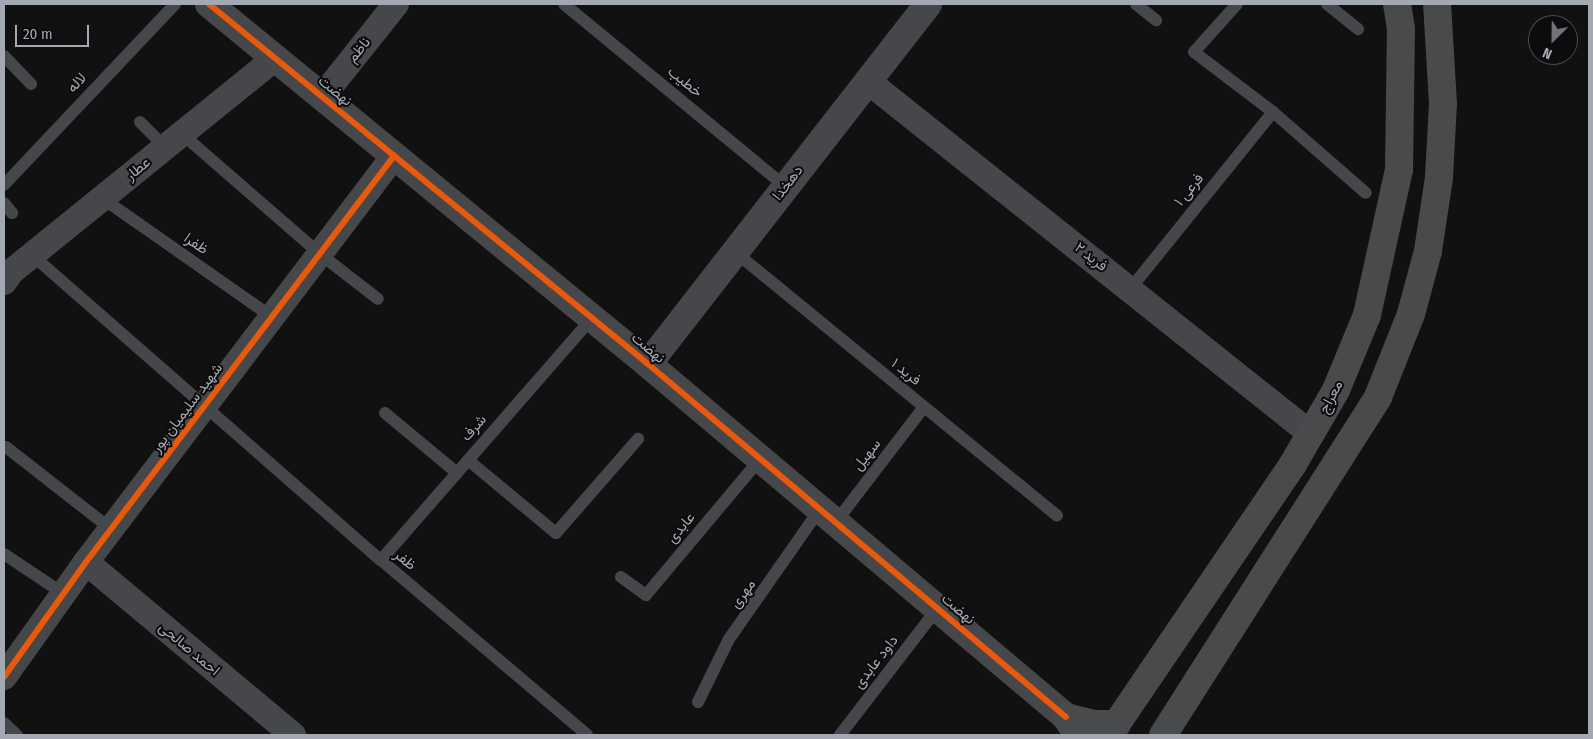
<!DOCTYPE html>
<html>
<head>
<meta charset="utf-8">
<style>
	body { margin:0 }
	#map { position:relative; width:1593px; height:739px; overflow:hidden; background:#111112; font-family:"Fira Sans Condensed",Vazirmatn,sans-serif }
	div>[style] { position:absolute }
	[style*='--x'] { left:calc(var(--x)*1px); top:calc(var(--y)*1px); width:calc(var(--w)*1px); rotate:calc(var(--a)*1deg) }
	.service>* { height:12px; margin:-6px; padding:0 6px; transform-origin:6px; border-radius:6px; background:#46474b }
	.minor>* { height:26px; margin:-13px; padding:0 13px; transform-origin:13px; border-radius:13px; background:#46474b }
	.tertiary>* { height:28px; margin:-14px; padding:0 14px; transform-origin:14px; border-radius:14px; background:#46474b }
	.primary>* { height:28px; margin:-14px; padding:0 14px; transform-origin:14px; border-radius:14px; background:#494a4c }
	.cycleway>* { height:6px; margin:-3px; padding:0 3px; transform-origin:3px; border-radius:3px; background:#e8590c }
	span { translate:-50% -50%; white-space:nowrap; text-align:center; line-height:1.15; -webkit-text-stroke:4px #0c0c0d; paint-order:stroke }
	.street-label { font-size:15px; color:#a4a8b2 }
	.frame { position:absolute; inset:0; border:5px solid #a4a8b2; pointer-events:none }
	.north { position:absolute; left:1528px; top:15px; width:50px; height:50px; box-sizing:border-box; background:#0c0c0d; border:1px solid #494a4f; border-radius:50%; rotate:203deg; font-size:14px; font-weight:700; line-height:20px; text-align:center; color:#a4a8b2 }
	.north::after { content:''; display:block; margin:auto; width:18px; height:22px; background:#71737a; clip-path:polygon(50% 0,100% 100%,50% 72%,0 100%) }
	.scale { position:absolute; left:15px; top:25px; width:74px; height:22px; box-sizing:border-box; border:2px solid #a4a8b2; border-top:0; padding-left:6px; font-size:15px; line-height:18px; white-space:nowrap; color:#a4a8b2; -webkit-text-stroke:4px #0c0c0d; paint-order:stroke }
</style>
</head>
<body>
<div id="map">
	<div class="service">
		<i style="--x:564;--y:4;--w:286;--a:39.5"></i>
		<i style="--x:1136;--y:4;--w:26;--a:39"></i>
		<i style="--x:1237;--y:4;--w:64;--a:131.9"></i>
		<i style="--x:1194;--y:52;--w:99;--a:37.2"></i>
		<i style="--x:1273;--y:112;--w:123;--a:41.1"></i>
		<i style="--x:1327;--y:4;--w:40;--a:39"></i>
		<i style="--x:4;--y:56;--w:39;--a:46"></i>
		<i style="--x:140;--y:122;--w:35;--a:45"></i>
		<i style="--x:182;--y:134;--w:183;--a:41"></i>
		<i style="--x:320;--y:254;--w:73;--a:37.8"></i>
		<i style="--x:4;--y:185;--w:249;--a:-46.6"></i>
		<i style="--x:102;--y:198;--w:208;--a:35"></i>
		<i style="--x:4;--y:203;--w:13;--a:51"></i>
		<i style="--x:735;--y:252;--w:416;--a:39.3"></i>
		<i style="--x:32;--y:255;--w:463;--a:41.2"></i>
		<i style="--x:381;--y:560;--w:270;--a:40.3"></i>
		<i style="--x:1131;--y:288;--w:226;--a:-51.1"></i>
		<i style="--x:385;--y:413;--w:94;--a:39.8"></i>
		<i style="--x:6;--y:447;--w:133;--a:38"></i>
		<i style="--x:468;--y:460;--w:114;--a:39.7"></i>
		<i style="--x:556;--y:533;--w:125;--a:-48.9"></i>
		<i style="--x:835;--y:523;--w:146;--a:-52.5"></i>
		<i style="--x:4;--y:554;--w:72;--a:33.7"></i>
		<i style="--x:381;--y:560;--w:321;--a:-48.9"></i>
		<i style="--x:621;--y:577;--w:31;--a:36"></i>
		<i style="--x:646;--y:595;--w:177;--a:-50"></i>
		<i style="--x:698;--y:702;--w:70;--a:-63.8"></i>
		<i style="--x:729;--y:639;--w:159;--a:-55"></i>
		<i style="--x:4;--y:723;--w:18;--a:43"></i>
		<i style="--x:840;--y:735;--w:159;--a:-52.4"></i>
	</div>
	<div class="minor">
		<i style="--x:870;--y:83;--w:564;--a:38.52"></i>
		<i style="--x:322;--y:97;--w:119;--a:-51.5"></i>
		<i style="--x:4;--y:282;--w:12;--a:-55"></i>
		<i style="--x:11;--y:272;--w:340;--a:-39"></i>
		<i style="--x:86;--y:562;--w:270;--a:39.9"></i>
		<i style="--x:4;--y:677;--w:141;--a:-54.5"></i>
		<i style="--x:86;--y:562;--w:510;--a:-52.82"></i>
	</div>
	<div class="tertiary">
		<i style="--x:209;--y:4;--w:568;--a:39.35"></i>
		<i style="--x:648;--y:364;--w:547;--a:40.18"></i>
		<i style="--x:648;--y:364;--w:456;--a:-52.1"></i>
	</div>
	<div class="primary">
		<i style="--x:1078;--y:735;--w:22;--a:-124"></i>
		<i style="--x:1066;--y:717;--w:29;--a:14"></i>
		<i style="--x:1094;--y:724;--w:23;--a:0"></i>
		<i style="--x:1109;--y:735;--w:328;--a:-55.8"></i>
		<i style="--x:1293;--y:464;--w:86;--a:-59.8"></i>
		<i style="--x:1336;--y:390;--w:81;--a:-67.5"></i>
		<i style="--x:1367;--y:315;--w:148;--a:-77.6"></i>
		<i style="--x:1399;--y:170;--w:141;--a:-89.2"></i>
		<i style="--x:1401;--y:29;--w:25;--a:-99"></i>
		<i style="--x:1163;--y:735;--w:401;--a:-57.5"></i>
		<i style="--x:1378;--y:397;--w:89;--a:-68.3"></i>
		<i style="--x:1411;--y:314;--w:65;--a:-74.9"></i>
		<i style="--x:1428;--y:251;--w:75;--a:-81.5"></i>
		<i style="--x:1439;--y:177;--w:73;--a:-86.9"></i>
		<i style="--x:1443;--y:104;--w:100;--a:-93.4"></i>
	</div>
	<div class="cycleway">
		<i style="--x:209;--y:4;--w:568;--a:39.35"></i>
		<i style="--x:648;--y:364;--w:547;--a:40.18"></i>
		<i style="--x:4;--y:677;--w:141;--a:-54.5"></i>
		<i style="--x:86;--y:562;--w:510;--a:-52.82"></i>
	</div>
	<div class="street-label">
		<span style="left:359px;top:50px;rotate:-51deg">ناظم</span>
		<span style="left:685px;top:82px;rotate:39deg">خطیب</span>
		<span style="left:77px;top:83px;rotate:-47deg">لاله</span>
		<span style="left:335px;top:91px;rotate:39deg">نهضت</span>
		<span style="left:138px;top:169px;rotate:-39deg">عطار</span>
		<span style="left:788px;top:183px;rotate:-52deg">دهخدا</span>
		<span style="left:1189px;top:190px;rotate:-51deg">فرعی ۱</span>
		<span style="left:196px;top:244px;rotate:35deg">ظفرا</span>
		<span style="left:1091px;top:257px;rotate:38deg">فرید ۲</span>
		<span style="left:648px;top:348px;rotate:40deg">نهضت</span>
		<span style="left:906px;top:372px;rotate:39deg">فرید ۱</span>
		<span style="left:1331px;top:397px;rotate:-62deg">معراج</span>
		<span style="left:187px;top:408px;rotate:-53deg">شهید سلیمیان پور</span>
		<span style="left:474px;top:428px;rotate:-49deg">شرف</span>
		<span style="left:867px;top:455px;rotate:-52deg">سهیل</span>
		<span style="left:681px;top:528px;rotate:-50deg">عابدی</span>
		<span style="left:405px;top:560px;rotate:40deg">ظفر</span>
		<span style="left:743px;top:594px;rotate:-53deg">مهری</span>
		<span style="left:958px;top:609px;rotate:40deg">نهضت</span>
		<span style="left:189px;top:649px;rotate:40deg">احمد صالحی</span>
		<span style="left:876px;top:662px;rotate:-52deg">داود عابدی</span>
	</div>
	<div class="frame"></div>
	<div class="north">N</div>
	<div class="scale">20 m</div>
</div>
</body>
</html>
